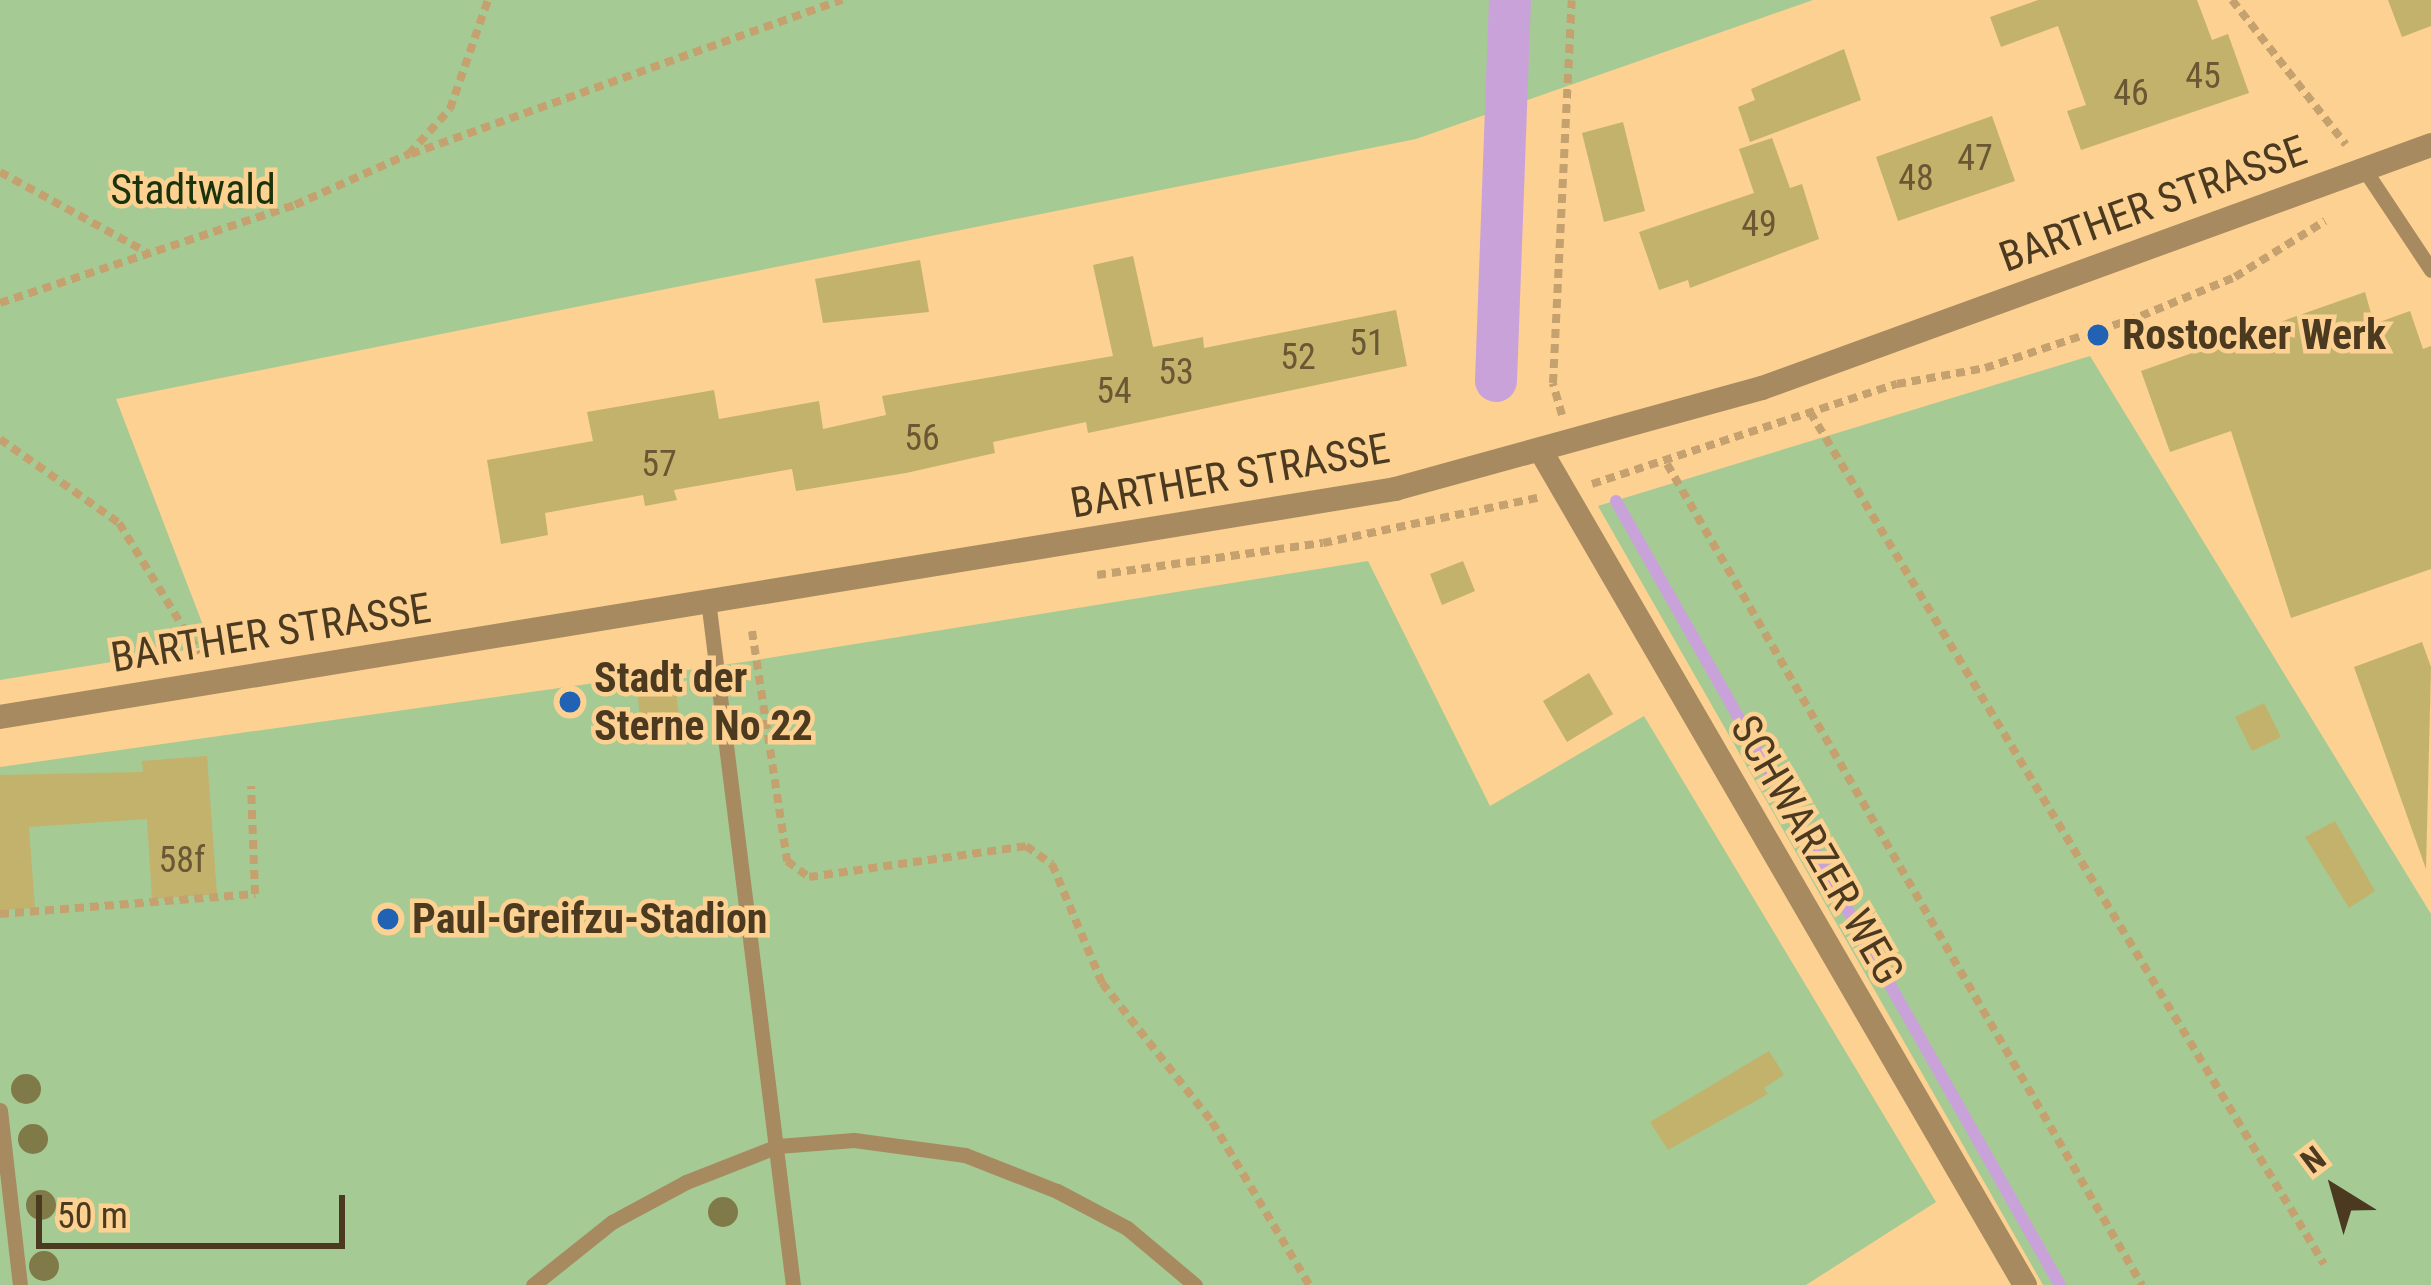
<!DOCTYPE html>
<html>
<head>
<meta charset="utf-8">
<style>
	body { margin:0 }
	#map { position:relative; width:2431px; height:1285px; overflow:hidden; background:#fcd192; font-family:"Roboto Condensed",sans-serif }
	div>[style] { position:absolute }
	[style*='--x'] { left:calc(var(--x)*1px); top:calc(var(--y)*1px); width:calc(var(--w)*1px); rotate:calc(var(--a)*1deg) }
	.green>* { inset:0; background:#a5ca94 }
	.stream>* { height:12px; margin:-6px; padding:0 6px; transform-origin:6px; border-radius:6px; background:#caa2da }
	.canal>* { height:42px; margin:-21px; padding:0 21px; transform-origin:21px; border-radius:21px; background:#caa2da }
	.building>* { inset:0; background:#c3b26b }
	.path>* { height:8px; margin-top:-4px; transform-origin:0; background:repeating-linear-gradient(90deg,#c4a16e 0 9px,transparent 0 15px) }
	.service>* { height:15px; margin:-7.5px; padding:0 7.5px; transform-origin:7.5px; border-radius:7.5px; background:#a78a60 }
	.minor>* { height:24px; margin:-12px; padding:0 12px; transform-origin:12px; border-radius:12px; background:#a78a60 }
	.tertiary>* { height:24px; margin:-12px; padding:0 12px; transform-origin:12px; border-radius:12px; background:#a78a60 }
	.trees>* { width:30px; height:30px; margin:-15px; border-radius:50%; background:#807a48 }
	.dots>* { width:33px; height:33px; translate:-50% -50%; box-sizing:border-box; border:6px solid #fcd192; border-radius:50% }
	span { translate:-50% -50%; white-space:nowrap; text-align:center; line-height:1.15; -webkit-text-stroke:9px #fcd192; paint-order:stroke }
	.number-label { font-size:36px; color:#695833 }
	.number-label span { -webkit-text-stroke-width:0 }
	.park-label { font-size:42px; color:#1a330b }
	.street-label { font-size:42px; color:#4b3a20 }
	.poi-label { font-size:42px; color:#4b3a20; font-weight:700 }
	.left { translate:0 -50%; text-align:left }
	.north { position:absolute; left:2275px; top:1129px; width:120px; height:120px; -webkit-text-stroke:9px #fcd192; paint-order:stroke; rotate:323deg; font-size:33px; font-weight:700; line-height:48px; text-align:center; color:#4b3a20 }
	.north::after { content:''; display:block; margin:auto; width:42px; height:54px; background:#4b3a20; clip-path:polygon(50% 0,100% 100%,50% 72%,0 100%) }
	.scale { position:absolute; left:36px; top:1195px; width:309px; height:54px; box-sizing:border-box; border:6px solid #4b3a20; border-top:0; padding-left:15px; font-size:36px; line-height:42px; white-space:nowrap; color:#4b3a20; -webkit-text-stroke:9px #fcd192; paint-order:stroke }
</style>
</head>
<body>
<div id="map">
	<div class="green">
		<i style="clip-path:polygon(0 0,1813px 0,1416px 139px,116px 399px,211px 646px,0 680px)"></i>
		<i style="clip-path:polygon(2090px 356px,2431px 914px,2431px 1285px,2043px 1285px,1598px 506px)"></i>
		<i style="clip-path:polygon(1368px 561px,1490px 806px,1644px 716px,1936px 1202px,1806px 1285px,0 1285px,0 767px,744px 662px)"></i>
	</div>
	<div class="stream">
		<i style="--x:1616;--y:501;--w:901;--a:60.48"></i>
	</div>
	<div class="canal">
		<i style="--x:1496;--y:381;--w:381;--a:-87.9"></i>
	</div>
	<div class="building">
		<i style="clip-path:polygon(2038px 0,2197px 0,2212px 40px,2228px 34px,2249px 93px,2081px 150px,2067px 111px,2086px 105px,2058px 26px,2001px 47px,1990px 17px)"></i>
		<i style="clip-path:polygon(2388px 0,2431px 0,2431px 26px,2402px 37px)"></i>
		<i style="clip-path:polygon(1844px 49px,1861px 100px,1750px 142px,1738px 107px,1755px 100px,1751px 89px)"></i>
		<i style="clip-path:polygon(1992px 116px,2015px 181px,1898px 221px,1876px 157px)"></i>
		<i style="clip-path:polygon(1623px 122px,1645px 211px,1604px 222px,1582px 133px)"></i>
		<i style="clip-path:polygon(1772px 138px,1790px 188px,1802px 184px,1819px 239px,1690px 288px,1688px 280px,1659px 290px,1639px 232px,1754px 193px,1739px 149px)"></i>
		<i style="clip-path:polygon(1133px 256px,1153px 347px,1203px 337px,1204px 348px,1396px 310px,1407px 366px,1088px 433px,1086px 422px,993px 442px,995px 453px,906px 473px,796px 491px,792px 469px,674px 490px,677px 500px,645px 506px,643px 495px,545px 513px,548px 535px,501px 544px,487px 460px,593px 441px,587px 412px,714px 390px,719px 419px,819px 401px,823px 429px,886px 415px,882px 396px,1113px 356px,1093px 265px)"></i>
		<i style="clip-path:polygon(920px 260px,929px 312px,823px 323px,815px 279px)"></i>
		<i style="clip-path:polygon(2365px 292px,2374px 324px,2410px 311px,2423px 349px,2431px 346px,2431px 569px,2291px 618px,2231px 431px,2170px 452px,2141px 371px)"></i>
		<i style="clip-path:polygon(1463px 561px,1475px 591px,1442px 605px,1430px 574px)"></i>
		<i style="clip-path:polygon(2422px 642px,2431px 667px,2426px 869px,2354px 667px)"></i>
		<i style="clip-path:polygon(1589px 673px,1613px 714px,1567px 742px,1543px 701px)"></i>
		<i style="clip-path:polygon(675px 683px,679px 716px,640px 720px,637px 687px)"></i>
		<i style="clip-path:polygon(2264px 703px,2281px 737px,2252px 751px,2235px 717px)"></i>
		<i style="clip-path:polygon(207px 756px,217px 894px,152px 899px,147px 819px,29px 827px,35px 908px,0 910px,0 775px,143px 772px,142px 761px)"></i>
		<i style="clip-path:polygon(2335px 821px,2375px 891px,2349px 908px,2305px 837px)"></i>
		<i style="clip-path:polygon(1769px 1051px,1784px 1075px,1764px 1088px,1768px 1094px,1668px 1150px,1650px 1122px)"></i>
	</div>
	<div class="path">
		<i style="--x:2232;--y:0;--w:184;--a:51.8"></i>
		<i style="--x:411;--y:154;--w:458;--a:-19.7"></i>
		<i style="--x:0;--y:172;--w:166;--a:28.7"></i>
		<i style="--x:0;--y:303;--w:311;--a:-18.4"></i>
		<i style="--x:295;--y:205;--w:125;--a:-24.1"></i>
		<i style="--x:409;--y:154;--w:61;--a:-47.7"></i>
		<i style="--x:450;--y:109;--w:115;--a:-70.8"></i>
		<i style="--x:1810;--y:412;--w:995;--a:58.9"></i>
		<i style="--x:1562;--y:415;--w:33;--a:-106"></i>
		<i style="--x:1553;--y:383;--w:383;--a:-87.2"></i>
		<i style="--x:0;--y:439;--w:146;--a:35.2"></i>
		<i style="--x:119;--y:523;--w:153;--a:58.4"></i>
		<i style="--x:1667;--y:464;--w:949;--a:59.95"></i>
		<i style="--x:1592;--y:484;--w:321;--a:-18.2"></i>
		<i style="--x:1897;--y:384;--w:89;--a:-10.3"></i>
		<i style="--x:1985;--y:368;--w:164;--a:-18.4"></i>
		<i style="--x:2141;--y:316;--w:102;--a:-22.5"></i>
		<i style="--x:2235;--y:277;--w:106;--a:-31.9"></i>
		<i style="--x:1097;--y:575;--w:228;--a:-8.1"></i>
		<i style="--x:1323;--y:543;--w:219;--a:-11.9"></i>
		<i style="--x:752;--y:631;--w:233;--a:81.3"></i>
		<i style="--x:787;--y:861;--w:27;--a:36"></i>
		<i style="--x:809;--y:877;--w:219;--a:-8.1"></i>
		<i style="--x:1026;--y:846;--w:32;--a:35"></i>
		<i style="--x:1052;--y:864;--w:129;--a:67.2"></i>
		<i style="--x:1102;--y:983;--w:177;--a:51.6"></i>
		<i style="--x:1212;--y:1122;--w:190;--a:59.2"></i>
		<i style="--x:0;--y:914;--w:256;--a:-4.5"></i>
		<i style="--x:255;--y:894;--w:108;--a:-92.1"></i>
	</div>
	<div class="service">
		<i style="--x:2364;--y:169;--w:121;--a:56.4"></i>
		<i style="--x:708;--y:600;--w:690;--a:82.93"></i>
		<i style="--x:0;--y:1110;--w:176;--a:83.5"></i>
		<i style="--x:533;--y:1285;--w:101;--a:-38.6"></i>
		<i style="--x:612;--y:1222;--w:84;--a:-28.4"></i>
		<i style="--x:686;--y:1182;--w:99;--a:-21.4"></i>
		<i style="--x:778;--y:1146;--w:76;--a:-4.5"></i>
		<i style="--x:854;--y:1140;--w:112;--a:7.7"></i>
		<i style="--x:965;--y:1155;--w:99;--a:21.4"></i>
		<i style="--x:1057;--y:1191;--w:79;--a:27.9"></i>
		<i style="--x:1127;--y:1228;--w:89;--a:40"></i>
	</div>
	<div class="minor">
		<i style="--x:1542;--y:453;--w:962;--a:59.86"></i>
	</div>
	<div class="tertiary">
		<i style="--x:0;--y:717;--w:1414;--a:-9.28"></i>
		<i style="--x:1395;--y:489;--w:381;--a:-15.4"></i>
		<i style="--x:1762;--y:388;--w:712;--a:-19.96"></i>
	</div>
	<div class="trees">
		<i style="left:26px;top:1089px"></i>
		<i style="left:33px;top:1139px"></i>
		<i style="left:41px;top:1205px"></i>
		<i style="left:723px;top:1212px"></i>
		<i style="left:44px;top:1266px"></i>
	</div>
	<div class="dots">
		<i style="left:2098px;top:335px;background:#2262b4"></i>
		<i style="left:570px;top:702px;background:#2262b4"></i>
		<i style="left:388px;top:919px;background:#2262b4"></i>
	</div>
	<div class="number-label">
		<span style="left:2203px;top:77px">45</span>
		<span style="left:2131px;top:94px">46</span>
		<span style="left:1975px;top:159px">47</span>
		<span style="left:1916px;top:179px">48</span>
		<span style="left:1759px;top:225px">49</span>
		<span style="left:1367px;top:344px">51</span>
		<span style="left:1298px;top:358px">52</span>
		<span style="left:1176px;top:373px">53</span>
		<span style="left:1114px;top:392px">54</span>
		<span style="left:922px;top:439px">56</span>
		<span style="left:659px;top:465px">57</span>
		<span style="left:182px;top:861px">58f</span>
	</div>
	<div class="park-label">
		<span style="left:193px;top:190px">Stadtwald</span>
	</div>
	<div class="street-label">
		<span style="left:2153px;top:204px;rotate:-20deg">BARTHER STRASSE</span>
		<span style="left:1230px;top:476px;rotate:-10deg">BARTHER STRASSE</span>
		<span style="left:271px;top:633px;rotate:-9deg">BARTHER STRASSE</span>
		<span style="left:1817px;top:850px;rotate:60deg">SCHWARZER WEG</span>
	</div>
	<div class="poi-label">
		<span class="left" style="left:2122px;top:335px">Rostocker Werk</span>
		<span class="left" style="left:594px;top:702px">Stadt der<br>Sterne No 22</span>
		<span class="left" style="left:412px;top:919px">Paul-Greifzu-Stadion</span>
	</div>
	<div class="north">N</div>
	<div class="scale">50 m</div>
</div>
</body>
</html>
